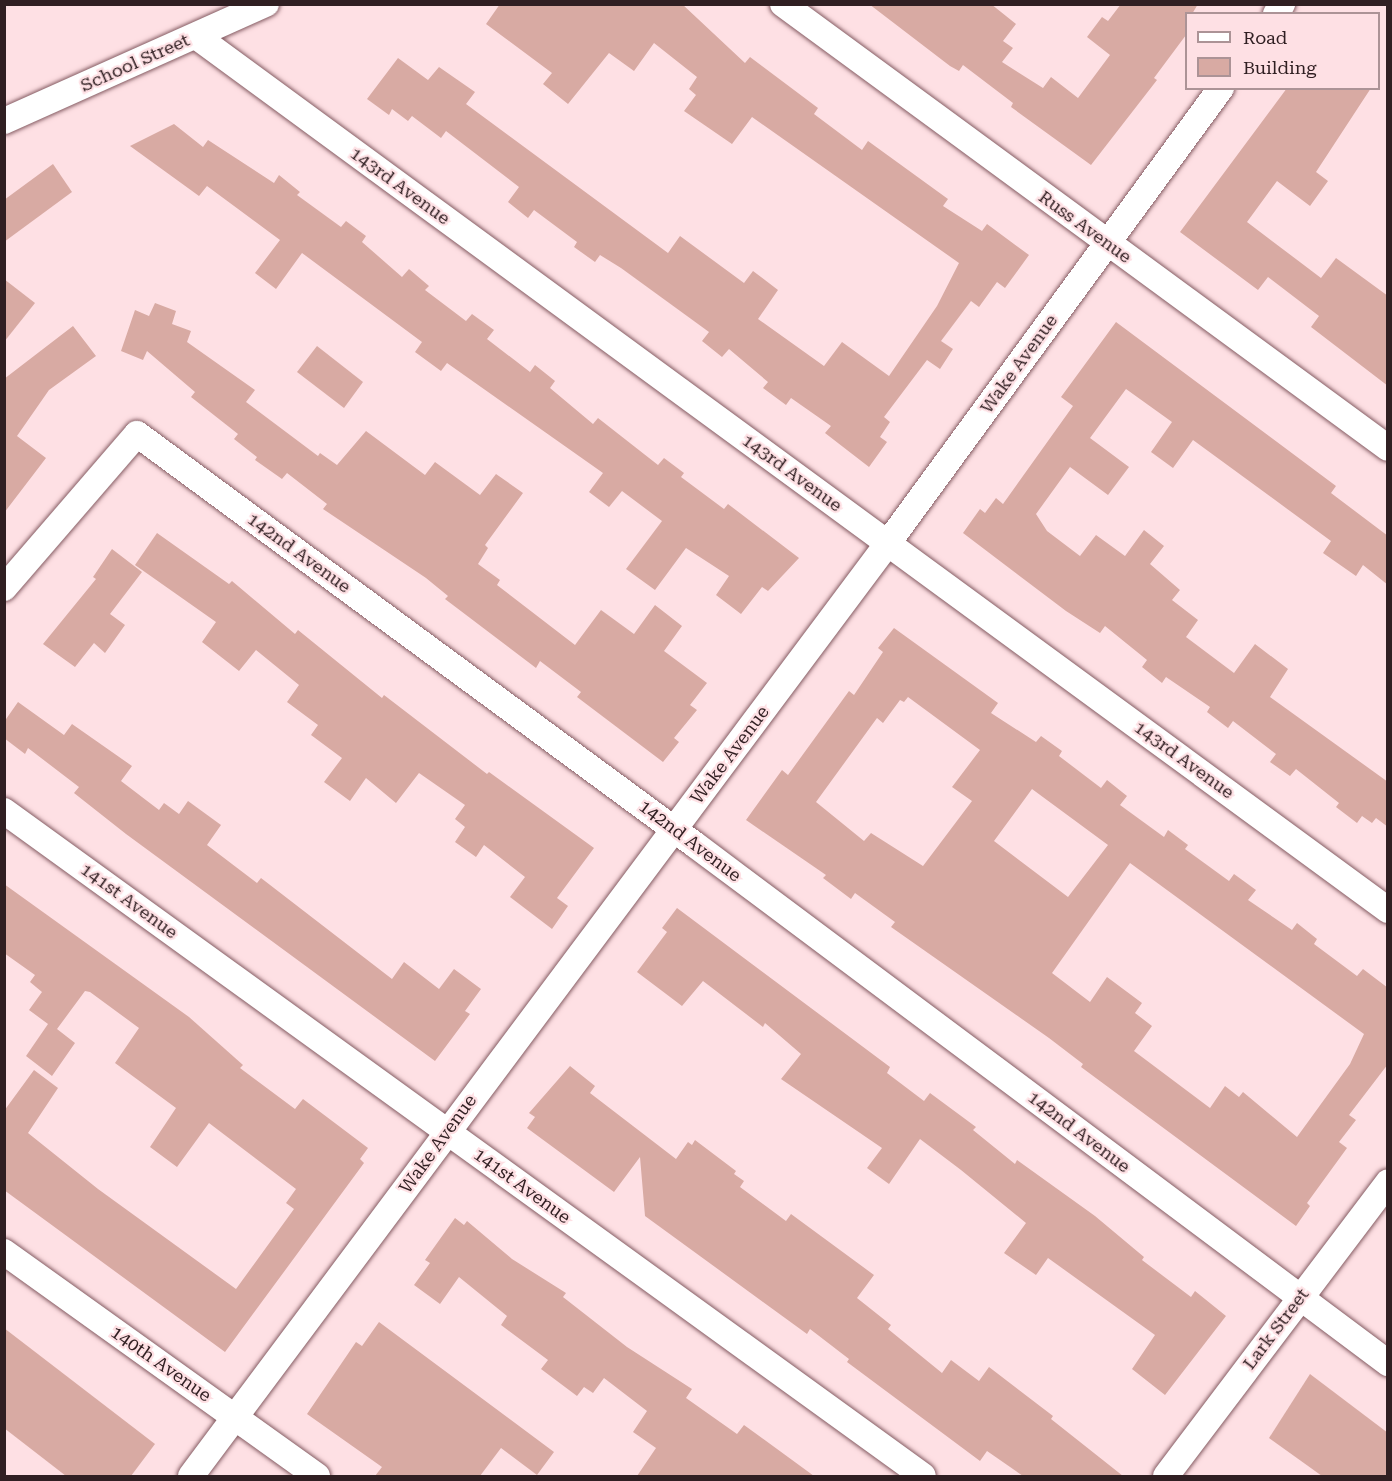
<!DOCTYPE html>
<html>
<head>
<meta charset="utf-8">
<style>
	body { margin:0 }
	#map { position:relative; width:1392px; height:1481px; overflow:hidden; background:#fee0e4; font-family:"Roboto Serif",serif }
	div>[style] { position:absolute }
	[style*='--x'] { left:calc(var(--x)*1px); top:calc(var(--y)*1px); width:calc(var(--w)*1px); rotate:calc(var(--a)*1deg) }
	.building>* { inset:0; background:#d8aaa3 }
	.roads { filter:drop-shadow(0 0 2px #855c63) drop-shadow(0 0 2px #855c63) }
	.minor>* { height:26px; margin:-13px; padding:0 13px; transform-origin:13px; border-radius:13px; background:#fff }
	span { translate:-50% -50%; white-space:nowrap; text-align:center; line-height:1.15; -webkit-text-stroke:4.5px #fee0e4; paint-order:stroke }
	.street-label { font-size:18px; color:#301f22 }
	.frame { position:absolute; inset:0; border:6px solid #301f22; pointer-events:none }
	.legend { position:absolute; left:1185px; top:12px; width:195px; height:78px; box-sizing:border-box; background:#fee0e4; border:2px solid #ac9396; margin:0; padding:8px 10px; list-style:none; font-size:18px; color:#301f22 }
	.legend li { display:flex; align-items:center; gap:12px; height:30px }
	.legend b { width:30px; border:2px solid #ac9396 }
</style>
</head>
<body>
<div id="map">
	<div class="building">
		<i style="clip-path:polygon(500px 4px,682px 4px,745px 63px,750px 57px,818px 108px,814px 114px,862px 150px,868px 141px,948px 199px,943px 206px,982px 231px,987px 224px,1029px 255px,1005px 288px,997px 282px,979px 307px,971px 301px,941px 341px,953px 349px,940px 369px,927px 360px,884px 417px,890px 422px,880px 437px,887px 442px,869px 467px,825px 433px,831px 426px,791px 398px,786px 405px,763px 388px,768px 382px,729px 349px,722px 357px,702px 341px,709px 332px,621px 268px,600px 255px,595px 262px,574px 247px,577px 242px,534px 210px,528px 218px,508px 202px,519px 187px,446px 131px,441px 138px,412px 116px,408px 121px,392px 109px,389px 115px,367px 99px,398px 58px,428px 80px,439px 67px,475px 92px,466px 104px,668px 253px,680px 236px,744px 283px,753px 271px,778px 290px,758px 319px,824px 366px,842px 342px,889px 376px,937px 306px,959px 263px,752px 117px,732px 144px,684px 111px,696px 95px,689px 89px,697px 77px,654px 43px,634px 71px,609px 53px,568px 104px,543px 84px,552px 73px,486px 24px)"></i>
		<i style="clip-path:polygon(869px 4px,991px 4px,1016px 24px,1003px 41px,1013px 48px,1002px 62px,1043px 88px,1051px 77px,1078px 98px,1110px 55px,1087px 37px,1102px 17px,1108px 21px,1121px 4px,1198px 4px,1192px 14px,1186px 14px,1186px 35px,1154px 78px,1157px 80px,1091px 165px,1011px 107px,1013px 103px,963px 65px,959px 71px,950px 66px)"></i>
		<i style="clip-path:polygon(1287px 88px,1371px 88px,1316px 172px,1328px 181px,1310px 206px,1277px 181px,1247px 222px,1321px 278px,1336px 258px,1388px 296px,1388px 386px,1311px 327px,1319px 316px,1268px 277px,1258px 290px,1180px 232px)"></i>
		<i style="clip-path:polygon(174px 124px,203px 147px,208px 140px,274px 183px,279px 175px,300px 192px,297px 195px,341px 227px,346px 221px,366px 236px,362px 242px,402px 277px,409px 269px,429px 286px,425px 290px,466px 321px,472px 314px,494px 330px,487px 339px,530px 372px,535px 365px,555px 381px,550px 388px,593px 424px,598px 418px,658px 465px,664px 458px,684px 473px,681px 477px,724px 509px,728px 504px,799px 558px,768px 591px,762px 587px,741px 614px,716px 595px,729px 576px,686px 548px,655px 590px,626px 569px,662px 521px,622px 491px,609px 507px,589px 492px,603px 473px,447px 363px,441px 371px,415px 352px,422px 342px,302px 253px,276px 289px,255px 273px,280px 240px,207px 186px,199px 196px,130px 146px)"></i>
		<i style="clip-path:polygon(53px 164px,72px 192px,4px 242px,4px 200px)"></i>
		<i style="clip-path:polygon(4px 279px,35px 303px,4px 342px)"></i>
		<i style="clip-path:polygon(155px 303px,176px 311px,172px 324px,191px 331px,187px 342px,255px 390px,246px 402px,318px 456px,320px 453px,337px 465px,366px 431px,425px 475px,435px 462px,480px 495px,496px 474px,523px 493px,485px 545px,488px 548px,478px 564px,500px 580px,497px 585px,575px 645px,601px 610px,634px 634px,655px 605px,682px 626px,664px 651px,707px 683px,690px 705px,697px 710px,674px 738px,679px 742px,663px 762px,577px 697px,581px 692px,540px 661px,536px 668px,445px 599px,448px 596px,426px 578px,323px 509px,327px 504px,287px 473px,282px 479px,255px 460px,257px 457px,234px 439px,238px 434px,191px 397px,195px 392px,147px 351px,143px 360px,121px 351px,135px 310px,149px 316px)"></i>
		<i style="clip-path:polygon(1116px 322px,1336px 486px,1331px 493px,1388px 536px,1388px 585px,1363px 565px,1356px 576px,1323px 553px,1331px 541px,1193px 440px,1173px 468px,1151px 452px,1172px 422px,1126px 389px,1090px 438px,1129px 467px,1108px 495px,1070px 467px,1036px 514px,1047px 531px,1080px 556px,1096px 535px,1125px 556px,1144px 530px,1164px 546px,1150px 564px,1180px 590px,1172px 600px,1198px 620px,1186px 637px,1234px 673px,1255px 644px,1288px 669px,1270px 697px,1388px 782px,1388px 827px,1376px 818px,1372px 823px,1362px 816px,1357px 823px,1336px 807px,1339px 803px,1296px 769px,1290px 776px,1270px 762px,1276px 754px,1233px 721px,1228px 728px,1207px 712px,1210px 707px,1166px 677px,1162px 683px,1142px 667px,1147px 660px,1105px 626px,1100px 633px,1066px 611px,963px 533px,980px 509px,985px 513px,996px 498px,1003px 504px,1073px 406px,1061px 397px)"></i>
		<i style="clip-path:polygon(73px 326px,96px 356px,49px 390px,17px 436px,46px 458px,4px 513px,4px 379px)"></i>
		<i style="clip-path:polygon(317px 346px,363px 382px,344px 408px,297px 372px)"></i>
		<i style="clip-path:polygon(157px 533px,229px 584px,232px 581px,295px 634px,298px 630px,382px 698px,384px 695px,487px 774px,489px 772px,594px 848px,557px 898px,568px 906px,552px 929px,510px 897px,525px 877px,484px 845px,476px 857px,455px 842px,465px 827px,455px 819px,465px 805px,419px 773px,396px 803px,366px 778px,350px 801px,324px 782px,342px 758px,311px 735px,318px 725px,287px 702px,299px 685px,256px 650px,239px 671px,202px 642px,216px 622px,135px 565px)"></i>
		<i style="clip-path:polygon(112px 549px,142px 572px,110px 614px,125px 625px,105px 653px,94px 643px,75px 667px,43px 644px,96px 579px,93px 577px)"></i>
		<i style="clip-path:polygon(evenodd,894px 628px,998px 703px,991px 713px,1036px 742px,1041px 736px,1062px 751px,1059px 756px,1101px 788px,1107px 780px,1127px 796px,1120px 805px,1164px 837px,1168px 830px,1188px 845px,1185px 849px,1229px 881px,1234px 874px,1256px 890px,1248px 900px,1292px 930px,1297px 923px,1317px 939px,1314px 944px,1357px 976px,1363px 969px,1388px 988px,1388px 1064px,1349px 1115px,1356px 1120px,1339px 1142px,1347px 1148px,1307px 1203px,1310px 1206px,1296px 1226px,1081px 1067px,1083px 1064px,1049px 1038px,891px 927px,895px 922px,855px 893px,851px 899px,823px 878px,826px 875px,746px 820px,782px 770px,788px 775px,849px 691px,854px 695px,883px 652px,878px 648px,894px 628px,908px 697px,980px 750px,952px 787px,972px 801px,923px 866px,871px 833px,864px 841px,816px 802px,877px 718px,883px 723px,900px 700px,904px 702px,908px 697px,894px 628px,1032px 789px,1108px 845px,1068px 897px,994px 841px,1032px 789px,894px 628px,1130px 863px,1364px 1034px,1350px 1064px,1297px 1137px,1243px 1092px,1239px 1097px,1225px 1086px,1210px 1108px,1134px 1051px,1152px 1026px,1135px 1013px,1142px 1003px,1107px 977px,1090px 1002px,1052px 973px,1130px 863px)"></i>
		<i style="clip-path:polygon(18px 702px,64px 735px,72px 724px,132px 766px,121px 781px,159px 810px,164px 803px,179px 814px,188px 801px,221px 825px,207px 845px,257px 883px,261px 878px,392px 979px,404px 962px,439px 989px,454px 969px,481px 989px,465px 1011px,470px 1014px,435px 1061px,126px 834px,74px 793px,79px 787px,28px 748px,25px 754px,4px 738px,4px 722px)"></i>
		<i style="clip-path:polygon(4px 884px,189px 1017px,243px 1065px,240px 1068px,295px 1109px,303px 1099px,368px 1148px,360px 1159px,364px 1163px,225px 1352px,4px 1190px,4px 1111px,34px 1070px,58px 1088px,28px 1133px,98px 1189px,236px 1289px,294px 1209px,286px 1203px,296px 1189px,209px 1123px,177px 1167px,150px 1147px,176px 1108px,115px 1063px,139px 1028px,90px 992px,85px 991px,57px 1029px,75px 1043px,52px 1076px,26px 1056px,48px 1024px,29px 1010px,42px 992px,30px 982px,35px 975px,4px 953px)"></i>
		<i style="clip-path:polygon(677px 908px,890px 1067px,887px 1073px,924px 1101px,930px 1093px,976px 1127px,973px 1130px,1015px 1164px,1017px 1160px,1095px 1216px,1144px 1257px,1142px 1260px,1191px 1297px,1195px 1291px,1226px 1316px,1165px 1395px,1132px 1369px,1155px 1335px,1048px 1258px,1036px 1275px,1004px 1253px,1026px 1223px,961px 1170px,920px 1139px,889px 1184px,867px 1168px,882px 1148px,781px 1079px,801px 1054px,765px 1023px,763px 1027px,703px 981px,682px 1006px,637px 972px,667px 932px,662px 928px)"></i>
		<i style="clip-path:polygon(570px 1066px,595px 1086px,590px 1093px,676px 1159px,688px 1142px,692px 1145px,695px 1140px,736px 1171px,734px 1174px,744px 1181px,740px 1187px,786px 1221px,791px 1214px,874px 1275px,857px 1298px,891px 1325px,888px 1329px,942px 1373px,951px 1360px,979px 1381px,989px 1367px,1053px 1416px,1051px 1419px,1123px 1476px,1023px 1476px,987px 1451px,980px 1461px,847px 1362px,849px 1359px,810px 1329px,807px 1334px,645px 1216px,640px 1157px,614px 1192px,527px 1128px,535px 1117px,529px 1113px)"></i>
		<i style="clip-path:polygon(455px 1218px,464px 1225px,467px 1221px,512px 1259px,566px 1293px,563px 1297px,627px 1347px,692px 1389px,686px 1398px,737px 1434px,744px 1425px,814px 1476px,637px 1476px,656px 1448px,633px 1432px,647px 1411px,604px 1378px,593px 1393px,584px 1387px,577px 1396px,541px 1369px,548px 1360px,501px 1325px,507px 1316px,459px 1277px,440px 1304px,414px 1285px,430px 1263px,425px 1260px)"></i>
		<i style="clip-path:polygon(379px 1322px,554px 1452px,537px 1475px,501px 1448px,480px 1476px,375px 1476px,382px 1467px,307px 1414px,356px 1342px,362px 1346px)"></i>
		<i style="clip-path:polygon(4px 1328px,155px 1444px,131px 1476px,66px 1476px,4px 1428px)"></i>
		<i style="clip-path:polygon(1310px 1374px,1388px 1433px,1388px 1476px,1322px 1476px,1269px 1438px)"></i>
	</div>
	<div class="roads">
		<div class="minor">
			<i style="--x:783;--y:4;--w:750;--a:36.27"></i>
			<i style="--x:1276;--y:14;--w:12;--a:-59"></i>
			<i style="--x:196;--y:36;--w:1478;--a:36.25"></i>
			<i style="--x:4;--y:121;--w:287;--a:-24.1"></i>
			<i style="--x:4;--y:588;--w:203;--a:-49.2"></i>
			<i style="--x:137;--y:434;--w:692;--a:36.36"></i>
			<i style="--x:694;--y:844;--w:867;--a:36.79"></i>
			<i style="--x:4;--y:811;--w:1134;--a:35.89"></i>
			<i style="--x:4;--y:1252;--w:385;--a:35.6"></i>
			<i style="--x:191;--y:1476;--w:1165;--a:-53.24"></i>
			<i style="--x:888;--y:543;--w:564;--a:-53.8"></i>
			<i style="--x:1166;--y:1476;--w:368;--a:-52.9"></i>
		</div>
	</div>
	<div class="street-label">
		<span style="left:135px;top:63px;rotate:-24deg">School Street</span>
		<span style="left:400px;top:186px;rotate:36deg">143rd Avenue</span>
		<span style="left:1085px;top:227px;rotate:36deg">Russ Avenue</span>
		<span style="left:1019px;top:364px;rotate:-54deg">Wake Avenue</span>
		<span style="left:792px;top:473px;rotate:36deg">143rd Avenue</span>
		<span style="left:299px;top:553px;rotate:36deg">142nd Avenue</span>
		<span style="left:730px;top:755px;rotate:-53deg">Wake Avenue</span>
		<span style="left:1184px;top:760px;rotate:36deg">143rd Avenue</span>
		<span style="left:690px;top:841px;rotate:37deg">142nd Avenue</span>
		<span style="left:129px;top:901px;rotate:36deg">141st Avenue</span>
		<span style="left:1079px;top:1132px;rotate:37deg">142nd Avenue</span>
		<span style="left:438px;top:1144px;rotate:-54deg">Wake Avenue</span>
		<span style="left:522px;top:1186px;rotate:36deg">141st Avenue</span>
		<span style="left:1276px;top:1329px;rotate:-53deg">Lark Street</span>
		<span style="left:161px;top:1364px;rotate:35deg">140th Avenue</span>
	</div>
	<div class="frame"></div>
	<ul class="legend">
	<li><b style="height:8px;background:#fff"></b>Road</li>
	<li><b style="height:16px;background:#d8aaa3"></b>Building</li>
	</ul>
</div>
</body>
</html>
